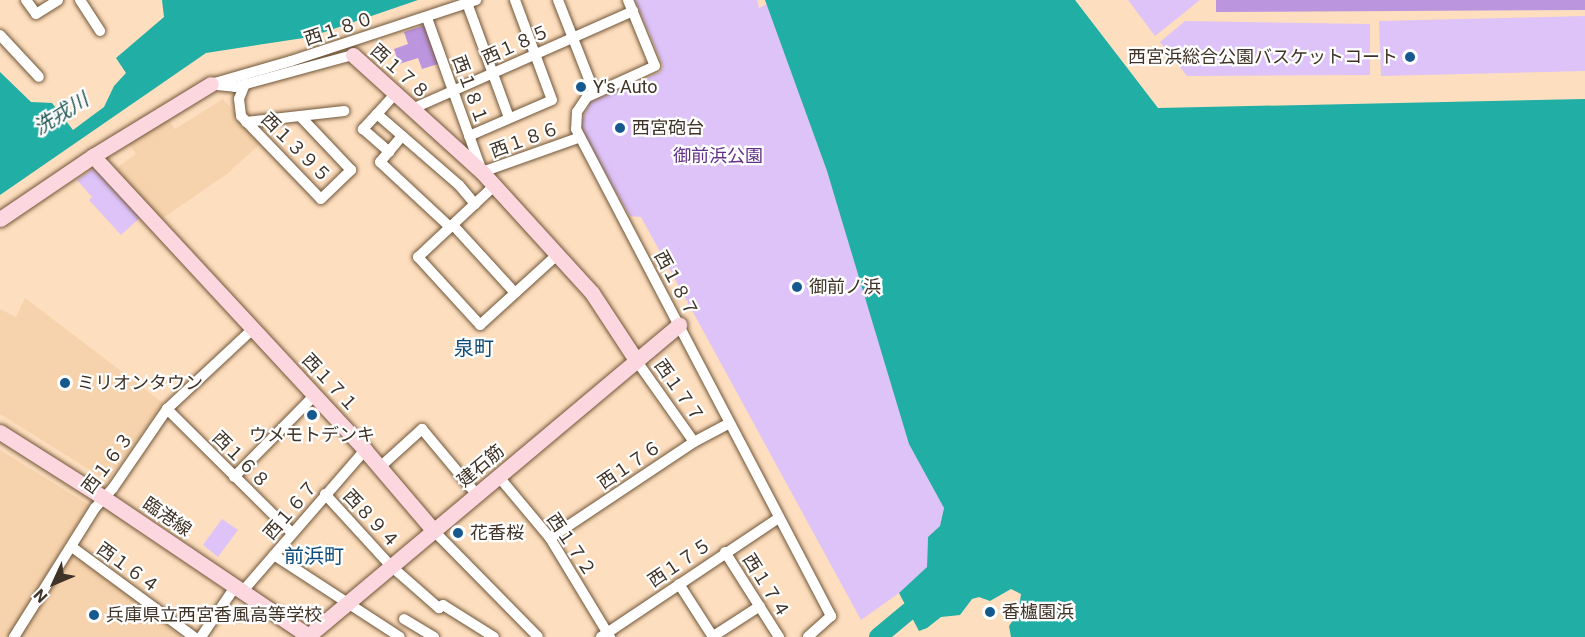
<!DOCTYPE html>
<html>
<head>
<meta charset="utf-8">
<style>
	body { margin:0 }
	#map { position:relative; width:1585px; height:637px; overflow:hidden; background:#fddebe; font-family:Roboto,"Noto Sans JP",sans-serif }
	div>[style] { position:absolute }
	[style*='--x'] { left:calc(var(--x)*1px); top:calc(var(--y)*1px); width:calc(var(--w)*1px); rotate:calc(var(--a)*1deg) }
	.built>* { inset:0; background:#f7d3ad }
	.green>* { inset:0; background:#dec3f9 }
	.forest>* { inset:0; background:#bc95df }
	.water>* { inset:0; background:#20aea5 }
	.river>* { height:18px; margin:-9px; padding:0 9px; transform-origin:9px; border-radius:9px; background:#20aea5 }
	.roads { filter:drop-shadow(0 0 2px #705639) drop-shadow(0 0 2px #705639) }
	.street>* { height:10px; margin:-5px; padding:0 5px; transform-origin:5px; border-radius:5px; background:#fff }
	.secondary>* { height:15px; margin:-7.5px; padding:0 7.5px; transform-origin:7.5px; border-radius:7.5px; background:#fdd7df }
	.dots>* { width:16px; height:16px; translate:-50% -50%; box-sizing:border-box; border:3px solid #fff; border-radius:50% }
	span { translate:-50% -50%; white-space:nowrap; text-align:center; line-height:1.15; -webkit-text-stroke:4.5px #fff; paint-order:stroke }
	.street-label { font-size:18px; color:#403327 }
	.poi-label { font-size:18px; color:#403327 }
	.right { translate:-100% -50%; text-align:right }
	.left { translate:0 -50%; text-align:left }
	.park-label { font-size:18px; color:#623087 }
	.water-label { font-size:20px; color:#1f5551; font-style:italic }
	.neighbourhood-label { font-size:20px; color:#0d4b7b }
	.north { position:absolute; left:24px; top:553px; width:60px; height:60px; -webkit-text-stroke:4px #fff; paint-order:stroke; rotate:226deg; font-size:16px; font-weight:700; line-height:24px; text-align:center; color:#403327 }
	.north::after { content:''; display:block; margin:auto; width:21px; height:27px; background:#403327; clip-path:polygon(50% 0,100% 100%,50% 72%,0 100%) }
</style>
</head>
<body>
<div id="map">
	<div class="built">
		<i style="clip-path:polygon(223px 99px,261px 143px,227px 174px,160px 220px,112px 171px,136px 154px,127px 142px,165px 116px,175px 129px)"></i>
		<i style="clip-path:polygon(25px 298px,163px 403px,109px 478px,104px 479px,0 414px,0 309px,16px 317px)"></i>
		<i style="clip-path:polygon(0 450px,89px 505px,8px 637px,0 637px)"></i>
		<i style="clip-path:polygon(72px 555px,77px 556px,182px 637px,20px 637px)"></i>
	</div>
	<div class="green">
		<i style="clip-path:polygon(635px 0,757px 0,759px 8px,767px 4px,827px 171px,927px 476px,944px 508px,940px 526px,928px 537px,927px 567px,899px 593px,861px 620px,641px 217px,630px 216px,585px 138px,581px 123px,590px 102px,660px 72px,663px 66px)"></i>
		<i style="clip-path:polygon(1128px 0,1200px 0,1155px 36px)"></i>
		<i style="clip-path:polygon(1585px 16px,1585px 71px,1381px 76px,1379px 21px)"></i>
		<i style="clip-path:polygon(1185px 21px,1370px 24px,1370px 75px,1187px 76px,1160px 42px)"></i>
		<i style="clip-path:polygon(96px 167px,142px 216px,121px 235px,89px 200px,92px 197px,77px 180px)"></i>
		<i style="clip-path:polygon(222px 519px,238px 530px,218px 557px,203px 545px)"></i>
	</div>
	<div class="forest">
		<i style="clip-path:polygon(1216px 0,1585px 0,1585px 10px,1216px 12px)"></i>
		<i style="clip-path:polygon(425px 25px,438px 64px,422px 69px,418px 58px,399px 64px,394px 49px,408px 44px,404px 32px)"></i>
	</div>
	<div class="water">
		<i style="clip-path:polygon(162px 0,418px 0,310px 37px,206px 53px,0 195px,0 72px,31px 102px,52px 103px,73px 130px,104px 107px,114px 86px,126px 73px,116px 58px,164px 17px)"></i>
		<i style="clip-path:polygon(765px 0,1075px 0,1158px 108px,1585px 99px,1585px 637px,1011px 637px,1009px 626px,1018px 613px,1021px 594px,1011px 589px,990px 601px,979px 597px,972px 599px,960px 615px,941px 617px,927px 628px,919px 631px,899px 593px,927px 567px,928px 537px,940px 526px,944px 508px,909px 444px,827px 171px)"></i>
	</div>
	<div class="river">
		<i style="--x:878;--y:637;--w:40;--a:-40"></i>
	</div>
	<div class="roads">
		<div class="street">
			<i style="--x:26;--y:0;--w:17;--a:54"></i>
			<i style="--x:36;--y:14;--w:26;--a:-32"></i>
			<i style="--x:80;--y:0;--w:37;--a:57"></i>
			<i style="--x:558;--y:0;--w:99;--a:68.6"></i>
			<i style="--x:628;--y:0;--w:71;--a:67.8"></i>
			<i style="--x:655;--y:66;--w:75;--a:155.5"></i>
			<i style="--x:587;--y:97;--w:18;--a:124"></i>
			<i style="--x:577;--y:112;--w:17;--a:93"></i>
			<i style="--x:576;--y:129;--w:550;--a:62.36"></i>
			<i style="--x:831;--y:616;--w:31;--a:138"></i>
			<i style="--x:467;--y:3;--w:122;--a:69.9"></i>
			<i style="--x:427;--y:18;--w:164;--a:70.3"></i>
			<i style="--x:482;--y:172;--w:102;--a:-19.5"></i>
			<i style="--x:0;--y:35;--w:57;--a:47.1"></i>
			<i style="--x:211;--y:84;--w:83;--a:-16"></i>
			<i style="--x:291;--y:61;--w:195;--a:-18.2"></i>
			<i style="--x:245;--y:84;--w:16;--a:112"></i>
			<i style="--x:239;--y:99;--w:17;--a:83"></i>
			<i style="--x:241;--y:116;--w:115;--a:46.1"></i>
			<i style="--x:321;--y:199;--w:42;--a:-44"></i>
			<i style="--x:351;--y:170;--w:74;--a:-133.4"></i>
			<i style="--x:217;--y:85;--w:18;--a:6"></i>
			<i style="--x:235;--y:87;--w:122;--a:-15.2"></i>
			<i style="--x:395;--y:94;--w:27;--a:132"></i>
			<i style="--x:377;--y:114;--w:108;--a:40.9"></i>
			<i style="--x:459;--y:185;--w:25;--a:50"></i>
			<i style="--x:412;--y:109;--w:242;--a:-23.9"></i>
			<i style="--x:377;--y:114;--w:21;--a:133"></i>
			<i style="--x:363;--y:129;--w:35;--a:41"></i>
			<i style="--x:246;--y:122;--w:99;--a:-6.4"></i>
			<i style="--x:402;--y:136;--w:34;--a:130"></i>
			<i style="--x:380;--y:162;--w:96;--a:42.9"></i>
			<i style="--x:469;--y:136;--w:90;--a:-23.4"></i>
			<i style="--x:552;--y:100;--w:107;--a:-110.3"></i>
			<i style="--x:494;--y:186;--w:104;--a:136.9"></i>
			<i style="--x:418;--y:257;--w:92;--a:47.6"></i>
			<i style="--x:480;--y:325;--w:104;--a:-42.3"></i>
			<i style="--x:453;--y:225;--w:92;--a:47.6"></i>
			<i style="--x:636;--y:360;--w:100;--a:54.7"></i>
			<i style="--x:167;--y:409;--w:176;--a:44.8"></i>
			<i style="--x:380;--y:467;--w:57;--a:-42.1"></i>
			<i style="--x:422;--y:429;--w:86;--a:50.2"></i>
			<i style="--x:234;--y:477;--w:115;--a:-45.4"></i>
			<i style="--x:499;--y:477;--w:80;--a:50.1"></i>
			<i style="--x:550;--y:538;--w:116;--a:58.8"></i>
			<i style="--x:325;--y:494;--w:98;--a:47.5"></i>
			<i style="--x:391;--y:566;--w:64;--a:41.2"></i>
			<i style="--x:439;--y:608;--w:5;--a:-37"></i>
			<i style="--x:443;--y:605;--w:60;--a:32.1"></i>
			<i style="--x:434;--y:531;--w:148;--a:45.5"></i>
			<i style="--x:550;--y:538;--w:173;--a:-33.7"></i>
			<i style="--x:694;--y:442;--w:40;--a:-28"></i>
			<i style="--x:72;--y:547;--w:152;--a:36.4"></i>
			<i style="--x:725;--y:552;--w:101;--a:57.6"></i>
			<i style="--x:274;--y:555;--w:150;--a:33.1"></i>
			<i style="--x:679;--y:584;--w:63;--a:57.3"></i>
			<i style="--x:242;--y:592;--w:188;--a:-49.1"></i>
			<i style="--x:404;--y:619;--w:35;--a:31"></i>
			<i style="--x:14;--y:637;--w:152;--a:-57.9"></i>
			<i style="--x:95;--y:508;--w:27;--a:-48"></i>
			<i style="--x:113;--y:488;--w:96;--a:-55.6"></i>
			<i style="--x:167;--y:409;--w:119;--a:-43"></i>
			<i style="--x:201;--y:637;--w:60;--a:-55.8"></i>
			<i style="--x:601;--y:637;--w:214;--a:-33.8"></i>
			<i style="--x:712;--y:637;--w:57;--a:-32.9"></i>
		</div>
		<div class="secondary">
			<i style="--x:353;--y:55;--w:174;--a:42.2"></i>
			<i style="--x:482;--y:172;--w:164;--a:47.7"></i>
			<i style="--x:592;--y:293;--w:80;--a:56.7"></i>
			<i style="--x:93;--y:156;--w:401;--a:47.2"></i>
			<i style="--x:365;--y:450;--w:106;--a:49.6"></i>
			<i style="--x:0;--y:219;--w:112;--a:-34.1"></i>
			<i style="--x:93;--y:156;--w:138;--a:-31.4"></i>
			<i style="--x:0;--y:432;--w:123;--a:32.4"></i>
			<i style="--x:104;--y:498;--w:249;--a:34"></i>
			<i style="--x:307;--y:637;--w:486;--a:-40"></i>
		</div>
	</div>
	<div class="dots">
		<i style="left:1410px;top:57px;background:#16598e"></i>
		<i style="left:581px;top:87px;background:#16598e"></i>
		<i style="left:620px;top:128px;background:#16598e"></i>
		<i style="left:797px;top:287px;background:#16598e"></i>
		<i style="left:65px;top:383px;background:#16598e"></i>
		<i style="left:312px;top:415px;background:#16598e"></i>
		<i style="left:458px;top:533px;background:#16598e"></i>
		<i style="left:990px;top:612px;background:#16598e"></i>
		<i style="left:94px;top:615px;background:#16598e"></i>
	</div>
	<div class="street-label">
		<span style="left:339px;top:29px;rotate:-18deg">西１８０</span>
		<span style="left:516px;top:45px;rotate:-24deg">西１８５</span>
		<span style="left:400px;top:72px;rotate:42deg">西１７８</span>
		<span style="left:470px;top:90px;rotate:70deg">西１８１</span>
		<span style="left:525px;top:140px;rotate:-20deg">西１８６</span>
		<span style="left:296px;top:148px;rotate:45deg">西１３９５</span>
		<span style="left:676px;top:284px;rotate:62deg">西１８７</span>
		<span style="left:330px;top:383px;rotate:47deg">西１７１</span>
		<span style="left:679px;top:391px;rotate:55deg">西１７７</span>
		<span style="left:241px;top:460px;rotate:45deg">西１６８</span>
		<span style="left:108px;top:463px;rotate:-53deg">西１６３</span>
		<span style="left:630px;top:465px;rotate:-34deg">西１７６</span>
		<span style="left:481px;top:466px;rotate:-40deg">建石筋</span>
		<span style="left:291px;top:510px;rotate:-49deg">西１６７</span>
		<span style="left:167px;top:517px;rotate:34deg">臨港線</span>
		<span style="left:371px;top:519px;rotate:47deg">西８９４</span>
		<span style="left:571px;top:545px;rotate:56deg">西１７２</span>
		<span style="left:680px;top:563px;rotate:-34deg">西１７５</span>
		<span style="left:128px;top:568px;rotate:36deg">西１６４</span>
		<span style="left:766px;top:586px;rotate:58deg">西１７４</span>
	</div>
	<div class="poi-label">
		<span class="right" style="left:1398px;top:57px">西宮浜総合公園バスケットコート</span>
		<span class="left" style="left:593px;top:87px">Y's Auto</span>
		<span class="left" style="left:632px;top:128px">西宮砲台</span>
		<span class="left" style="left:809px;top:287px">御前ノ浜</span>
		<span class="left" style="left:77px;top:383px">ミリオンタウン</span>
		<span style="left:312px;top:435px">ウメモトデンキ</span>
		<span class="left" style="left:470px;top:533px">花香桜</span>
		<span class="left" style="left:1002px;top:612px">香櫨園浜</span>
		<span class="left" style="left:106px;top:615px">兵庫県立西宮香風高等学校</span>
	</div>
	<div class="park-label">
		<span style="left:718px;top:156px">御前浜公園</span>
	</div>
	<div class="water-label">
		<span style="left:61px;top:114px;rotate:-32deg">洗戎川</span>
	</div>
	<div class="neighbourhood-label">
		<span style="left:474px;top:348px">泉町</span>
		<span style="left:314px;top:556px">前浜町</span>
	</div>
	<div class="north">N</div>
</div>
</body>
</html>
